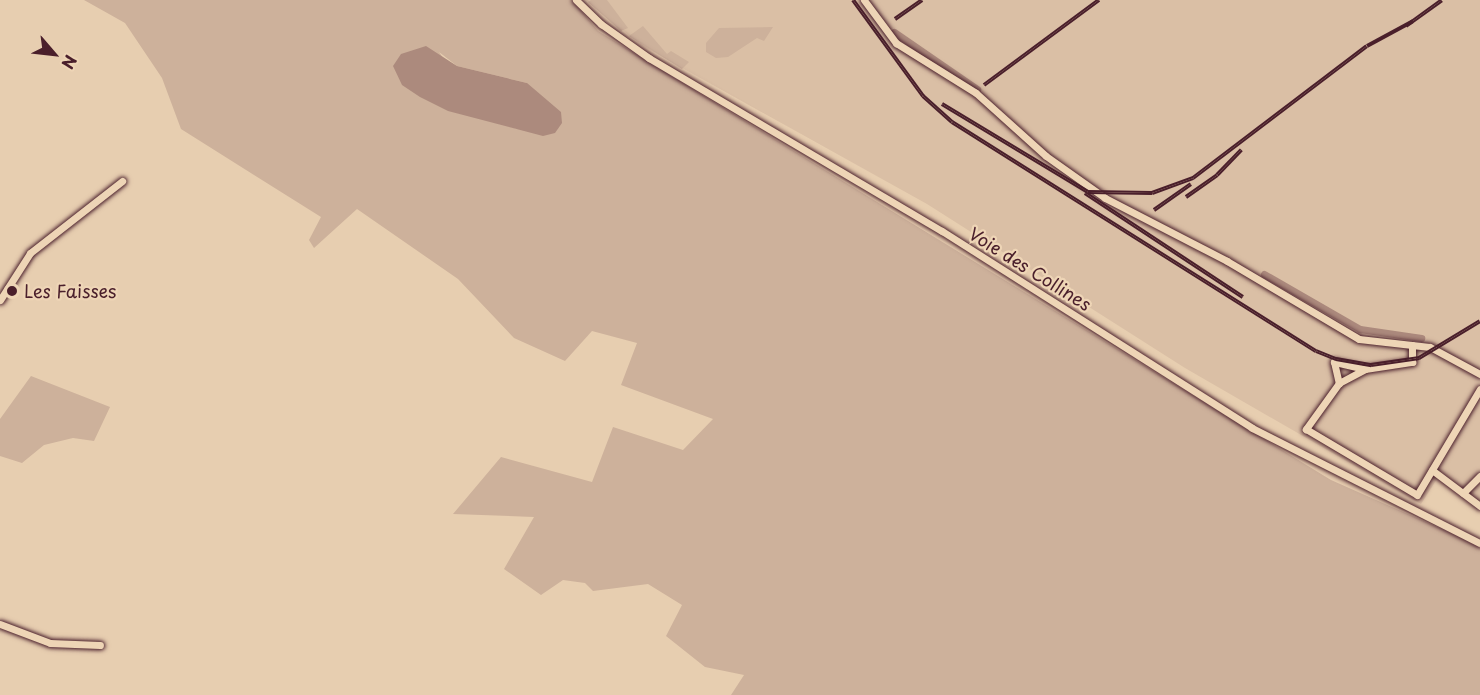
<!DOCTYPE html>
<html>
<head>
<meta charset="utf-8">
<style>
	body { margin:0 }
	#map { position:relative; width:1480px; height:695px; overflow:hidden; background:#e7ceb0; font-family:"Playpen Sans",sans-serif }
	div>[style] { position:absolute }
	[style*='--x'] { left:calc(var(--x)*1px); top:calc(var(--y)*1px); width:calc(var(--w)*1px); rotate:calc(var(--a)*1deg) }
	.built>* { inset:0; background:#dabfa5 }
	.green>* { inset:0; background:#cdb19b }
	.water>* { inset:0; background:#ac8a7d }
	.canal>* { height:7px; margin:-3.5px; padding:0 3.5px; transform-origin:3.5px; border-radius:3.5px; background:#ac8a7d }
	.roads { filter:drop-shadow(0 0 2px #4a1f2b) drop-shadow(0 0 2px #4a1f2b) }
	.minor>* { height:7px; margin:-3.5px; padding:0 3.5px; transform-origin:3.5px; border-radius:3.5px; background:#eed5b6 }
	.rail>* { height:4px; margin-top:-2px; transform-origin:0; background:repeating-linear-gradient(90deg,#eed5b6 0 4.5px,#4a1f2b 0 9px); box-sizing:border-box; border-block:2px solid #4a1f2b }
	.dots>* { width:16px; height:16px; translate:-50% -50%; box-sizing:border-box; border:3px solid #eed5b6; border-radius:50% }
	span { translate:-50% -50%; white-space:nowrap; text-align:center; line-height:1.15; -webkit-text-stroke:4.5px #eed5b6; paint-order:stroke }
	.street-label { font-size:18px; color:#4a1f2b }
	.poi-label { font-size:18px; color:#4a1f2b }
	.left { translate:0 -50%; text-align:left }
	.north { position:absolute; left:24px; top:24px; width:60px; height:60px; -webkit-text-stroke:4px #eed5b6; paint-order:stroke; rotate:118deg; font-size:16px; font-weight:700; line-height:24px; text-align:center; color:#4a1f2b }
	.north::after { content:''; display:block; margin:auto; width:21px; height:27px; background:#4a1f2b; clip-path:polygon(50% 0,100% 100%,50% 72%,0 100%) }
</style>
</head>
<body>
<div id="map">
	<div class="built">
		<i style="clip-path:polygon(586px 0,1480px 0,1480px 509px,1437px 479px,1421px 504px,1185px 368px,927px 204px,641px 45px)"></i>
	</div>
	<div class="green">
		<i style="clip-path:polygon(evenodd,84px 0,572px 0,598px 31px,1331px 480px,1480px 546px,1480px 695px,731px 695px,744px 675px,705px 667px,666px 636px,682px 605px,648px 584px,593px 591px,585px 583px,563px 580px,541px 595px,504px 569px,534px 517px,453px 514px,501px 457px,592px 482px,613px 427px,683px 450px,713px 419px,621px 385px,637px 343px,592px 331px,565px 361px,514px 338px,458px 279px,357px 209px,314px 248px,309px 240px,321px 217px,181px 129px,162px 78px,125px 23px,84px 0,439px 52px,457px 66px,527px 83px,517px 129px,484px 118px,439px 52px)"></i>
		<i style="clip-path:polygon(591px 0,607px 0,628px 28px,621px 31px,588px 2px)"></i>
		<i style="clip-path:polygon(643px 26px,667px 54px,671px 51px,689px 62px,682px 69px,629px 36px)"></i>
		<i style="clip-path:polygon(773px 27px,764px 41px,757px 38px,728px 57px,716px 58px,706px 52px,706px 43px,719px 28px)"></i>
		<i style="clip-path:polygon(31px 376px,110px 407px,94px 441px,73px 438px,44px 445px,22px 463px,0 456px,0 419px)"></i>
	</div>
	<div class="water">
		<i style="clip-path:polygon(426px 46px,457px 66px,527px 83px,561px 112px,562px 123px,555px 133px,543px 136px,448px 111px,420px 97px,402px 85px,393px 66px,401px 54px)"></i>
	</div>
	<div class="canal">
		<i style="--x:894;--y:32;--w:101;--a:34.5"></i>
		<i style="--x:1264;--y:274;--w:111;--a:29.8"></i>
		<i style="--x:1360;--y:329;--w:62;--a:8.4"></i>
	</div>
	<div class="roads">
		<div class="minor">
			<i style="--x:576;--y:0;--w:35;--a:44"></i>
			<i style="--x:601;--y:24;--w:59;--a:35.3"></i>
			<i style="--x:649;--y:58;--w:340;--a:30.6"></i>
			<i style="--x:942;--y:231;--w:367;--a:32.4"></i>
			<i style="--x:1252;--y:428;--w:255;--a:26.8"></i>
			<i style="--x:864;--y:0;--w:54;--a:53.3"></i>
			<i style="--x:896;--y:43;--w:94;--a:32"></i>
			<i style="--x:976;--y:93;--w:94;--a:42"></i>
			<i style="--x:1046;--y:156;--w:72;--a:35.4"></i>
			<i style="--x:1105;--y:198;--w:137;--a:27.3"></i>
			<i style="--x:1227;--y:261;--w:153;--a:30.6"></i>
			<i style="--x:1359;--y:339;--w:71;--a:6.4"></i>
			<i style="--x:1430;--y:347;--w:57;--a:28.4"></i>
			<i style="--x:0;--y:300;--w:56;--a:-57.4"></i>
			<i style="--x:30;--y:253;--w:117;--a:-38"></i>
			<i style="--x:1365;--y:369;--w:32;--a:-167"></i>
			<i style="--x:1334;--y:362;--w:22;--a:77"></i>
			<i style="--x:1339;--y:383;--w:57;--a:125.7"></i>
			<i style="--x:1306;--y:429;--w:129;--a:30.7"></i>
			<i style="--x:1417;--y:495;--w:123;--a:-59.3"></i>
			<i style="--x:1339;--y:383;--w:30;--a:-28"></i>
			<i style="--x:1365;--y:369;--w:48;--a:-8.5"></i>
			<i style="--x:1412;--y:362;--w:17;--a:-90"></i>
			<i style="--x:1432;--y:470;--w:60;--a:36.9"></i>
			<i style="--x:1463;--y:493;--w:24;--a:-45"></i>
			<i style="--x:0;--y:624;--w:53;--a:20.8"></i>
			<i style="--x:50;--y:643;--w:50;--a:2.3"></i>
		</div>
	</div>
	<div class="rail">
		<i style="--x:853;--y:0;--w:119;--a:53.9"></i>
		<i style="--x:923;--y:96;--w:39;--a:42"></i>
		<i style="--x:952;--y:122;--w:430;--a:32.2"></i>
		<i style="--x:1316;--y:351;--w:22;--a:22"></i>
		<i style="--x:1336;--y:359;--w:36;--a:10"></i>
		<i style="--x:1371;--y:365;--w:49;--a:-8.3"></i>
		<i style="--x:1419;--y:358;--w:71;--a:-31.2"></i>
		<i style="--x:895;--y:19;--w:33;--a:-35"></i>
		<i style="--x:1406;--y:26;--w:44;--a:-35.8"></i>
		<i style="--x:984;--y:85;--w:143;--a:-36.5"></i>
		<i style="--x:942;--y:104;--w:170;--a:31.1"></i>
		<i style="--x:1088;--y:192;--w:64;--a:0.9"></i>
		<i style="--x:1152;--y:193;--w:44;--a:-20.1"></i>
		<i style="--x:1193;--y:178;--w:218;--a:-37.2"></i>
		<i style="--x:1367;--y:46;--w:52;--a:-28.5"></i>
		<i style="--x:1085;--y:193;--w:189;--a:33.4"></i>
		<i style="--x:1186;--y:197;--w:38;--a:-35"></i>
		<i style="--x:1217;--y:175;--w:35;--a:-46"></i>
		<i style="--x:1154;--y:210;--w:45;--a:-35.1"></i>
	</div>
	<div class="dots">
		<i style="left:12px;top:291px;background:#4a1f2b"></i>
	</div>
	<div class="street-label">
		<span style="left:1030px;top:269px;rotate:32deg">Voie des Collines</span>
	</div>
	<div class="poi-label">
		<span class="left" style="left:24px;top:291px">Les Faisses</span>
	</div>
	<div class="north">N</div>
</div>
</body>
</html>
